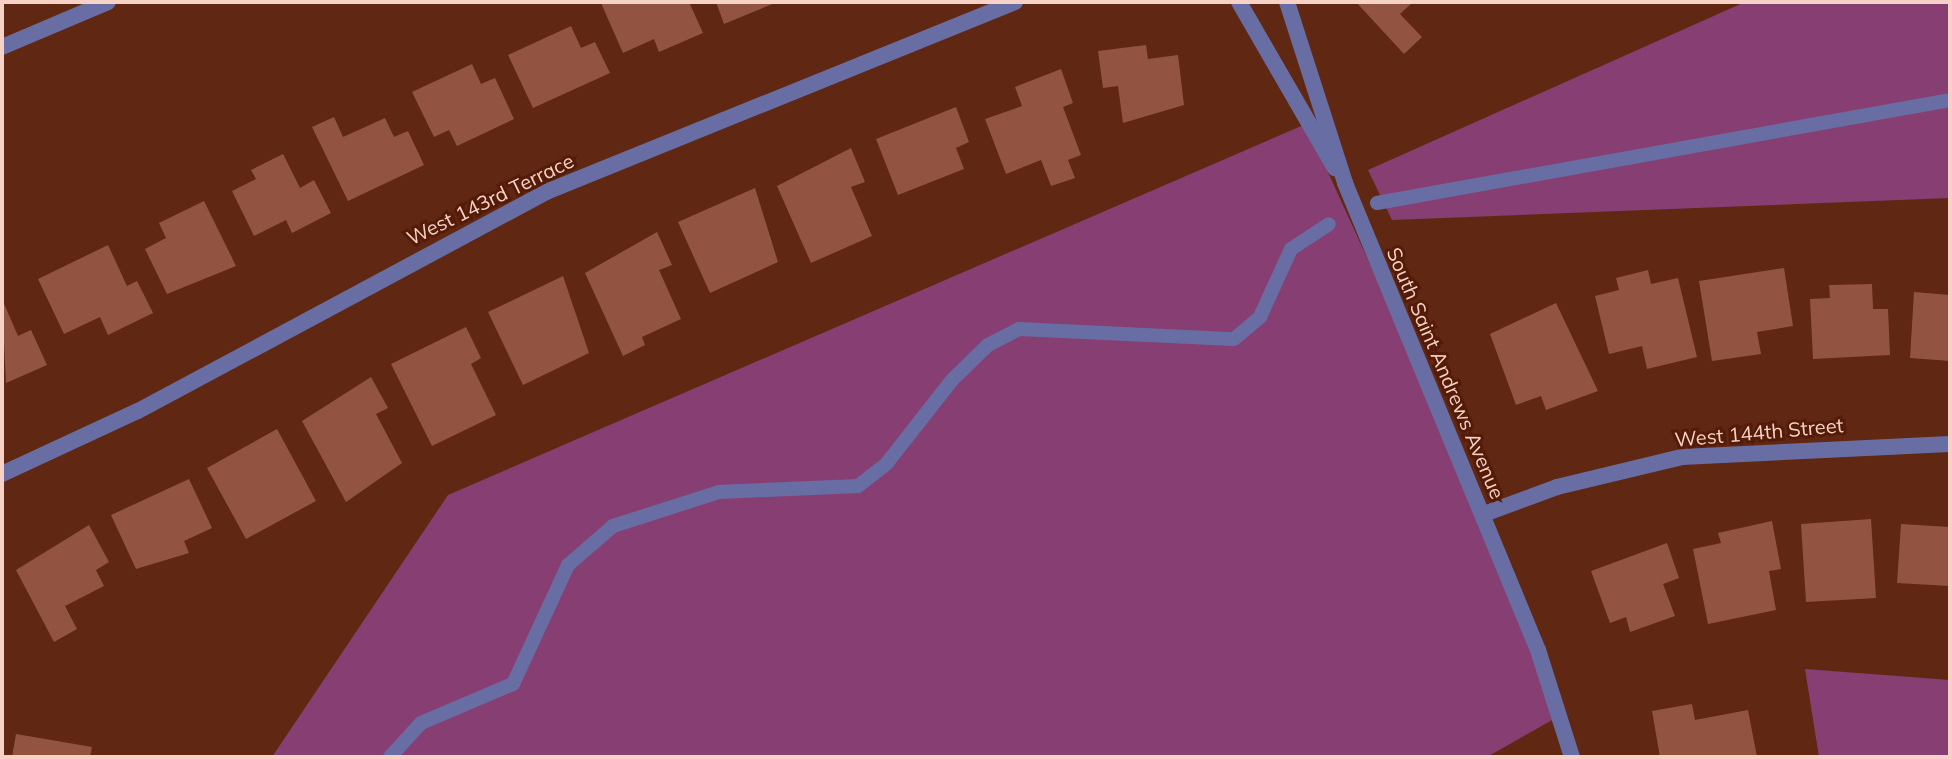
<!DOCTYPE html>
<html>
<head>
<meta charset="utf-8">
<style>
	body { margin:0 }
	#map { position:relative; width:1952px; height:759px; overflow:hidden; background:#602713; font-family:Mulish,sans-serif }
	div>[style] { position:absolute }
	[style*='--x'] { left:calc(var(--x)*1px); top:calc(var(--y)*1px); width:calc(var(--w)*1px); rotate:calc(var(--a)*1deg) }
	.green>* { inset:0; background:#873f73 }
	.building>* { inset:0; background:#925440 }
	.lane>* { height:14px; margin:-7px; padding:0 7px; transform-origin:7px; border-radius:7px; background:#686ea4 }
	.street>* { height:16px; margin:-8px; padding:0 8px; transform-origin:8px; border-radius:8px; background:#686ea4 }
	span { translate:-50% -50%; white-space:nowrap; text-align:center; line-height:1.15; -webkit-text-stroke:6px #541c08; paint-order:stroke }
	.street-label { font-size:20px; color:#f6d2c6 }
	.frame { position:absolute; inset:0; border:4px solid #f6d2c6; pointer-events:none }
</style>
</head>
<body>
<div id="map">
	<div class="green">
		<i style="clip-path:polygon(1745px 2px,1950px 2px,1950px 198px,1392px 220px,1368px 170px)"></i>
		<i style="clip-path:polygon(1306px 124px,1484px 514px,1561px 715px,1487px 757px,272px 757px,448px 495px)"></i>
		<i style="clip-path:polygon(1805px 669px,1950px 680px,1950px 757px,1819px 757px)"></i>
	</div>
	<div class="building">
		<i style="clip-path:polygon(689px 2px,703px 33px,659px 52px,654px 39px,623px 53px,601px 3px)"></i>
		<i style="clip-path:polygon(716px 2px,777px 2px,724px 24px)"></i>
		<i style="clip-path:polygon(1356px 2px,1413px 2px,1400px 14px,1422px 37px,1404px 54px)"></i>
		<i style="clip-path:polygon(571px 26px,581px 48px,595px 42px,610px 73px,533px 108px,508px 55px)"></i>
		<i style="clip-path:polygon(1146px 45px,1148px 59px,1178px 55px,1184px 105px,1123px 123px,1118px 86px,1103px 88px,1098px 51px)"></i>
		<i style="clip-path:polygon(472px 64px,481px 84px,495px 78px,514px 119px,457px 146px,449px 130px,434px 137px,412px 92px)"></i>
		<i style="clip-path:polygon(1061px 69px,1073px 103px,1063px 107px,1081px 155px,1068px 160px,1075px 178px,1051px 186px,1041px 160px,1006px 174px,985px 119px,1022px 106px,1015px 87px)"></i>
		<i style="clip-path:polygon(956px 107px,969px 142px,956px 148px,964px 169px,898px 195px,876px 139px)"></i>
		<i style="clip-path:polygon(334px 117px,343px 137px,385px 118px,394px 137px,408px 131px,424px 165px,348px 201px,312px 127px)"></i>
		<i style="clip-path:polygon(851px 148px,865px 182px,851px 187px,872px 236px,811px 263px,777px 186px)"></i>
		<i style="clip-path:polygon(283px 154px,300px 188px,314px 180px,331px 213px,292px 233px,286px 220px,254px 236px,232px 191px,256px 179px,251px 170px)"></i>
		<i style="clip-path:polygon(755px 188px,778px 262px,710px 293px,678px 222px)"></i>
		<i style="clip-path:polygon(204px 201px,236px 266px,167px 294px,145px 249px,166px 238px,159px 223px)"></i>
		<i style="clip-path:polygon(657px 232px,672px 265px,659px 270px,681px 319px,642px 337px,645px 345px,623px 356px,585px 273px)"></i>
		<i style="clip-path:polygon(108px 245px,127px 286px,137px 281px,153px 313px,108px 335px,100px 317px,64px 334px,38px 279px)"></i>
		<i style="clip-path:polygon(1784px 268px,1793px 326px,1757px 332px,1761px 354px,1712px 361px,1699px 281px)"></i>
		<i style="clip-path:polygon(1648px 270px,1651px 284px,1678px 278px,1697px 357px,1647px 369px,1642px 346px,1609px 354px,1595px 296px,1619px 290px,1616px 278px)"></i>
		<i style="clip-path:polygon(563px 276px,589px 353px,523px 385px,488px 312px)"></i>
		<i style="clip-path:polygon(1872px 284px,1873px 309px,1888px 309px,1890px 355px,1813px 359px,1810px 299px,1830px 298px,1829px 285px)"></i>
		<i style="clip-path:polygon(1914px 292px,1950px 295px,1950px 361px,1910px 358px)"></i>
		<i style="clip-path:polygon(2px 299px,18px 336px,31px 330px,47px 365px,6px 383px)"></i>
		<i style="clip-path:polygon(1556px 303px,1598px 391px,1546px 410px,1541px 396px,1516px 405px,1490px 334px)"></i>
		<i style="clip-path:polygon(466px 327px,481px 358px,471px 364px,496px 415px,432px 446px,391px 364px)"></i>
		<i style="clip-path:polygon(371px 377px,388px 408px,376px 414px,402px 463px,346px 502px,302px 421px)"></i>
		<i style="clip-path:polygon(277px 429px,316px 501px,246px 539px,207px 468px)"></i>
		<i style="clip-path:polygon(189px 479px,212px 528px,184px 541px,189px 553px,136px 569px,111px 515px)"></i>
		<i style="clip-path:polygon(1871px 519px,1876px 598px,1806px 602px,1801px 524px)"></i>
		<i style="clip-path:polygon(1772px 521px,1781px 569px,1769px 571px,1776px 610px,1708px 624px,1693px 549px,1721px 543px,1718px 533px)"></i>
		<i style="clip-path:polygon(1901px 524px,1950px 527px,1950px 586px,1897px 583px)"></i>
		<i style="clip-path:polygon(89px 525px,109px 562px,96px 570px,104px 586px,65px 606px,77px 629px,54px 642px,16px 570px)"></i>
		<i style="clip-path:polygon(1667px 543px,1679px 578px,1663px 584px,1675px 616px,1630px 632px,1626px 617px,1610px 623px,1591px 571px)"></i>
		<i style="clip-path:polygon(1692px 704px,1695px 720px,1748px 710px,1757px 757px,1660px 757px,1652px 711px)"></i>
		<i style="clip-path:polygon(16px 734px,92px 747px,90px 757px,12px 757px)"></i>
	</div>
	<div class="lane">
		<i style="--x:1377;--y:203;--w:582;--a:-10.19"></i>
		<i style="--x:390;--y:757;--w:46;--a:-47.6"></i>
		<i style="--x:421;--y:723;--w:100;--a:-23"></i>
		<i style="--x:513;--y:684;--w:131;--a:-65.2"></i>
		<i style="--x:568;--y:565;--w:60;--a:-40.9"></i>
		<i style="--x:613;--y:526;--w:111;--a:-17.8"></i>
		<i style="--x:719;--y:492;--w:139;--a:-2.5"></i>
		<i style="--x:858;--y:486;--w:37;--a:-38"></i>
		<i style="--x:887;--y:463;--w:105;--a:-51.9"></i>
		<i style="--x:952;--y:380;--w:50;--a:-44.2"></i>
		<i style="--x:988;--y:345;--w:35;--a:-27"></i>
		<i style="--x:1019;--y:329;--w:215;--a:2.7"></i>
		<i style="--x:1234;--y:339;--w:34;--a:-40"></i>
		<i style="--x:1260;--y:317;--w:75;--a:-65.5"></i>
		<i style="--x:1291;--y:249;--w:45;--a:-33.3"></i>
	</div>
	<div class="street">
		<i style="--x:1239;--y:2;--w:192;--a:60"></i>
		<i style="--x:1287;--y:2;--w:190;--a:72.2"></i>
		<i style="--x:1345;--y:183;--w:505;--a:67.55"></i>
		<i style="--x:1538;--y:650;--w:112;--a:72.4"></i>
		<i style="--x:2;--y:47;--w:115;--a:-23"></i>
		<i style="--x:2;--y:474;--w:150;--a:-24.9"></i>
		<i style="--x:138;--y:411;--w:463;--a:-28.2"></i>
		<i style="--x:546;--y:192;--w:506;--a:-22.05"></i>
		<i style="--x:1484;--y:514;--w:78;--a:-20.3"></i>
		<i style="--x:1557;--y:487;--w:129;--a:-13.5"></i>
		<i style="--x:1682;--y:457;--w:268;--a:-2.8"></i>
	</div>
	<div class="street-label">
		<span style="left:490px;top:199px;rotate:-26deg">West 143rd Terrace</span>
		<span style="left:1446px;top:373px;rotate:67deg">South Saint Andrews Avenue</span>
		<span style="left:1759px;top:432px;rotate:-5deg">West 144th Street</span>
	</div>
	<div class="frame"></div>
</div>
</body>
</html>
